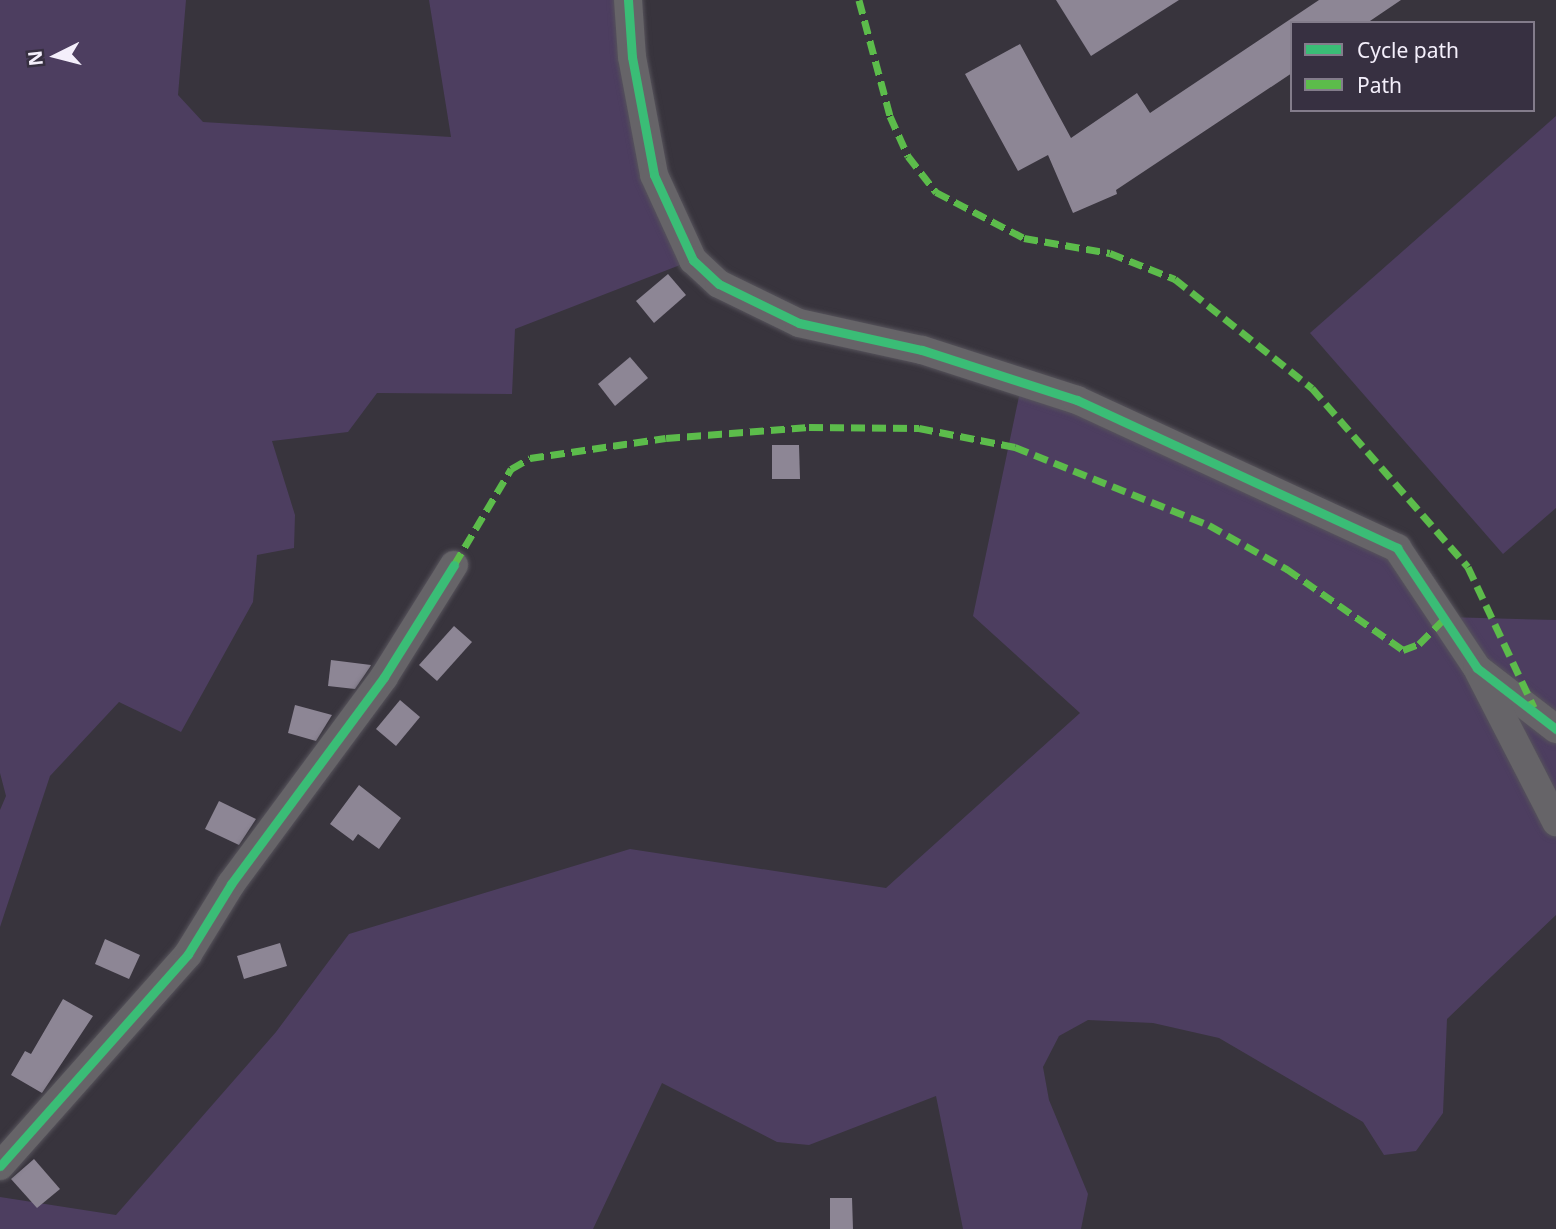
<!DOCTYPE html>
<html>
<head>
<meta charset="utf-8">
<style>
	body { margin:0 }
	#map { position:relative; width:1556px; height:1229px; overflow:hidden; background:#38343d; font-family:"Noto Sans",sans-serif }
	div>[style] { position:absolute }
	[style*='--x'] { left:calc(var(--x)*1px); top:calc(var(--y)*1px); width:calc(var(--w)*1px); rotate:calc(var(--a)*1deg) }
	.green>* { inset:0; background:#4d3e60 }
	.building>* { inset:0; background:#8d8695 }
	.roads { filter:drop-shadow(0 0 2px #56535b) drop-shadow(0 0 2px #56535b) }
	.minor>* { height:28px; margin:-14px; padding:0 14px; transform-origin:14px; border-radius:14px; background:#666468 }
	.quiet>* { height:7px; margin-top:-3.5px; transform-origin:0; background:repeating-linear-gradient(90deg,#5cbc4b 0 14px,transparent 0 21px) }
	.cycleway>* { height:9px; margin:-4.5px; padding:0 4.5px; transform-origin:4.5px; border-radius:4.5px; background:#3abd76 }
	span { translate:-50% -50%; white-space:nowrap; text-align:center; line-height:1.15; -webkit-text-stroke:7px #373041; paint-order:stroke }
	.legend { position:absolute; left:1290px; top:21px; width:245px; height:91px; box-sizing:border-box; background:#373041; border:2px solid #837c8b; margin:0; padding:9px 12px; list-style:none; font-size:21px; color:#f4effb }
	.legend li { display:flex; align-items:center; gap:14px; height:35px }
	.legend b { width:35px; border:2px solid #837c8b }
	.north { position:absolute; left:21px; top:21px; width:70px; height:70px; -webkit-text-stroke:5px #373041; paint-order:stroke; rotate:264deg; font-size:19px; font-weight:700; line-height:28px; text-align:center; color:#f4effb }
	.north::after { content:''; display:block; margin:auto; width:24px; height:32px; background:#f4effb; clip-path:polygon(50% 0,100% 100%,50% 72%,0 100%) }
</style>
</head>
<body>
<div id="map">
	<div class="green">
		<i style="clip-path:polygon(0 0,186px 0,178px 95px,203px 122px,451px 137px,429px 0,628px 0,632px 57px,693px 260px,515px 329px,512px 394px,377px 393px,348px 432px,272px 441px,295px 515px,294px 548px,257px 555px,253px 602px,181px 732px,119px 702px,50px 776px,0 927px,0 810px,6px 796px,0 773px)"></i>
		<i style="clip-path:polygon(1556px 116px,1556px 508px,1503px 554px,1310px 333px)"></i>
		<i style="clip-path:polygon(1022px 382px,1397px 548px,1446px 617px,1556px 620px,1556px 915px,1447px 1019px,1443px 1113px,1416px 1151px,1384px 1155px,1363px 1122px,1219px 1038px,1153px 1023px,1088px 1020px,1059px 1036px,1043px 1067px,1049px 1100px,1088px 1194px,1081px 1229px,963px 1229px,936px 1096px,809px 1145px,777px 1142px,662px 1083px,593px 1229px,0 1229px,0 1197px,116px 1215px,276px 1032px,349px 934px,630px 849px,886px 888px,1080px 713px,973px 616px)"></i>
	</div>
	<div class="building">
		<i style="clip-path:polygon(1056px 0,1179px 0,1091px 56px)"></i>
		<i style="clip-path:polygon(1319px 0,1401px 0,1367px 23px,1292px 23px,1292px 73px,1116px 190px,1117px 194px,1073px 213px,1048px 155px,1018px 171px,965px 74px,1020px 44px,1071px 138px,1137px 93px,1150px 113px)"></i>
		<i style="clip-path:polygon(668px 274px,686px 295px,654px 323px,636px 301px)"></i>
		<i style="clip-path:polygon(630px 357px,648px 378px,615px 406px,598px 384px)"></i>
		<i style="clip-path:polygon(772px 445px,799px 445px,800px 479px,772px 479px)"></i>
		<i style="clip-path:polygon(454px 626px,472px 642px,437px 681px,419px 665px)"></i>
		<i style="clip-path:polygon(331px 660px,371px 665px,370px 667px,355px 689px,328px 686px)"></i>
		<i style="clip-path:polygon(400px 700px,420px 717px,396px 746px,376px 729px)"></i>
		<i style="clip-path:polygon(295px 705px,332px 715px,316px 741px,288px 733px)"></i>
		<i style="clip-path:polygon(359px 785px,401px 818px,379px 849px,358px 834px,353px 841px,330px 824px)"></i>
		<i style="clip-path:polygon(219px 801px,256px 819px,239px 845px,205px 829px)"></i>
		<i style="clip-path:polygon(105px 939px,140px 955px,129px 979px,95px 964px)"></i>
		<i style="clip-path:polygon(280px 943px,287px 966px,244px 979px,237px 956px)"></i>
		<i style="clip-path:polygon(63px 999px,93px 1016px,42px 1093px,11px 1075px,25px 1051px,31px 1054px)"></i>
		<i style="clip-path:polygon(34px 1159px,60px 1189px,37px 1208px,11px 1179px)"></i>
		<i style="clip-path:polygon(830px 1198px,852px 1198px,853px 1229px,830px 1229px)"></i>
	</div>
	<div class="roads">
		<div class="minor">
			<i style="--x:628;--y:0;--w:57;--a:86"></i>
			<i style="--x:632;--y:57;--w:120;--a:79.4"></i>
			<i style="--x:654;--y:175;--w:94;--a:65.4"></i>
			<i style="--x:693;--y:260;--w:35;--a:43"></i>
			<i style="--x:719;--y:284;--w:89;--a:26"></i>
			<i style="--x:799;--y:323;--w:126;--a:12.4"></i>
			<i style="--x:922;--y:350;--w:163;--a:17.9"></i>
			<i style="--x:1077;--y:400;--w:353;--a:24.8"></i>
			<i style="--x:1397;--y:548;--w:144;--a:56.3"></i>
			<i style="--x:1477;--y:668;--w:100;--a:37.7"></i>
			<i style="--x:1479;--y:672;--w:169;--a:62.8"></i>
			<i style="--x:0;--y:1166;--w:283;--a:-48.4"></i>
			<i style="--x:188;--y:954;--w:82;--a:-58.4"></i>
			<i style="--x:231;--y:884;--w:257;--a:-53.5"></i>
			<i style="--x:384;--y:677;--w:132;--a:-58"></i>
		</div>
	</div>
	<div class="quiet">
		<i style="--x:859;--y:0;--w:120;--a:75"></i>
		<i style="--x:890;--y:116;--w:44;--a:65.8"></i>
		<i style="--x:908;--y:156;--w:46;--a:52.1"></i>
		<i style="--x:936;--y:192;--w:99;--a:27.6"></i>
		<i style="--x:1024;--y:238;--w:87;--a:9.9"></i>
		<i style="--x:1110;--y:253;--w:70;--a:21.8"></i>
		<i style="--x:1175;--y:279;--w:175;--a:38.5"></i>
		<i style="--x:1312;--y:388;--w:237;--a:48.9"></i>
		<i style="--x:1468;--y:567;--w:155;--a:64.8"></i>
		<i style="--x:454;--y:565;--w:112;--a:-59.3"></i>
		<i style="--x:511;--y:469;--w:22;--a:-30"></i>
		<i style="--x:530;--y:458;--w:137;--a:-8.4"></i>
		<i style="--x:666;--y:438;--w:143;--a:-4.4"></i>
		<i style="--x:809;--y:427;--w:110;--a:0.5"></i>
		<i style="--x:919;--y:428;--w:98;--a:11.2"></i>
		<i style="--x:1015;--y:447;--w:209;--a:21.9"></i>
		<i style="--x:1209;--y:525;--w:90;--a:29.4"></i>
		<i style="--x:1287;--y:569;--w:141;--a:34.9"></i>
		<i style="--x:1403;--y:650;--w:17;--a:-21"></i>
		<i style="--x:1419;--y:644;--w:38;--a:-45"></i>
	</div>
	<div class="cycleway">
		<i style="--x:628;--y:0;--w:57;--a:86"></i>
		<i style="--x:632;--y:57;--w:120;--a:79.4"></i>
		<i style="--x:654;--y:175;--w:94;--a:65.4"></i>
		<i style="--x:693;--y:260;--w:35;--a:43"></i>
		<i style="--x:719;--y:284;--w:89;--a:26"></i>
		<i style="--x:799;--y:323;--w:126;--a:12.4"></i>
		<i style="--x:922;--y:350;--w:163;--a:17.9"></i>
		<i style="--x:1077;--y:400;--w:353;--a:24.8"></i>
		<i style="--x:1397;--y:548;--w:144;--a:56.3"></i>
		<i style="--x:1477;--y:668;--w:100;--a:37.7"></i>
		<i style="--x:0;--y:1166;--w:283;--a:-48.4"></i>
		<i style="--x:188;--y:954;--w:82;--a:-58.4"></i>
		<i style="--x:231;--y:884;--w:257;--a:-53.5"></i>
		<i style="--x:384;--y:677;--w:132;--a:-58"></i>
	</div>
	<ul class="legend">
	<li><b style="height:9px;background:#3abd76"></b>Cycle path</li>
	<li><b style="height:9px;background:#5cbc4b"></b>Path</li>
	</ul>
	<div class="north">N</div>
</div>
</body>
</html>
